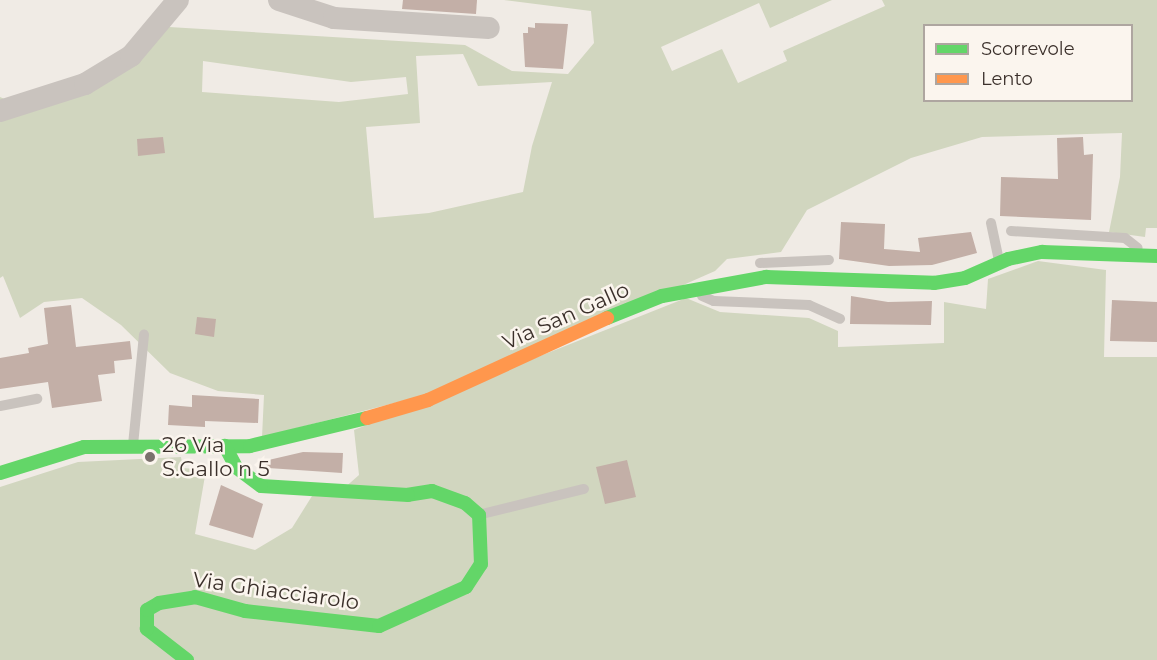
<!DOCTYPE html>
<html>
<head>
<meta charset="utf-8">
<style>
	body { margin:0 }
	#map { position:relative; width:1157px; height:660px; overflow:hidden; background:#f0ebe5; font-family:Montserrat,sans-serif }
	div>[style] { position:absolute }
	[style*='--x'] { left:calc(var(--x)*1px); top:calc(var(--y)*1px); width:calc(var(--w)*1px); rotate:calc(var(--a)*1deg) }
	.green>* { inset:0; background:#d1d6bf }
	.building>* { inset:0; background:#c3afa7 }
	.lane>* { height:10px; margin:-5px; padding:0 5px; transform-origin:5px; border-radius:5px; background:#c9c3be }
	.street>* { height:22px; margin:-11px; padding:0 11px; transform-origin:11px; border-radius:11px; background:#c9c3be }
	.fast>* { height:14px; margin:-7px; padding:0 7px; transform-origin:7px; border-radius:7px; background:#63d668 }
	.slow>* { height:14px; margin:-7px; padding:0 7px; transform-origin:7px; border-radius:7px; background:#ff974d }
	.dots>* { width:16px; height:16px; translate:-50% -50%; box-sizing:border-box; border:3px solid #fbf5ee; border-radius:50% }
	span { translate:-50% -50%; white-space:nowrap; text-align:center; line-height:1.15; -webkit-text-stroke:5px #fbf5ee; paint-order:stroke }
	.street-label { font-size:21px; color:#3b302b }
	.poi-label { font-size:21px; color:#3b302b }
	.left { translate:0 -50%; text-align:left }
	.legend { position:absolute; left:923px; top:24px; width:210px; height:78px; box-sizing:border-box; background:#fbf5ee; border:2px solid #aea6a0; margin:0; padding:8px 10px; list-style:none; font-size:18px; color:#3b302b }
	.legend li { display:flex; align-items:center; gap:12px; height:30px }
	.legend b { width:30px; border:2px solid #aea6a0 }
</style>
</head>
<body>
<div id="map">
	<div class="green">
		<i style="clip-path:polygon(evenodd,504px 0,832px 0,770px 28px,759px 3px,661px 47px,672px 71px,722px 49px,738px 83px,787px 61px,783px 51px,885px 6px,882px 0,1157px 0,1157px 228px,1146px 228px,1145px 237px,1109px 232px,1120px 177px,1122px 133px,982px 137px,911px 158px,807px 210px,781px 252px,727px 259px,715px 271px,445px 390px,262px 437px,264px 395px,218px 391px,170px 373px,121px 325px,82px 298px,44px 302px,20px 318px,3px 276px,0 278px,0 97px,25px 108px,169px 27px,465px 45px,512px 71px,568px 74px,594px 43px,591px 11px,504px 0,924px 26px,1132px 26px,1132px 100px,924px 100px,924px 26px,504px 0,463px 54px,478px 86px,552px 82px,532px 146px,523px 192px,429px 213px,374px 218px,366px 127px,420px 123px,416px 56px,463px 54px,504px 0,203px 61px,351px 82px,406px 77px,408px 94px,339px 102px,202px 92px,203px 61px)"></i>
		<i style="clip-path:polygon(1038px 261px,1106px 270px,1104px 357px,1157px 357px,1157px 660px,0 660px,0 487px,78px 462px,181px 457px,183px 468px,206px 470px,195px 534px,255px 550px,292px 528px,312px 496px,342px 490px,359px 475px,354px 430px,686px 298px,720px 312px,809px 318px,838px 331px,838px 347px,944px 343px,944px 302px,986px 309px,988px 279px)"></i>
	</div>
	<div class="building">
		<i style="clip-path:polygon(403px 0,477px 0,476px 14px,402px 9px)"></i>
		<i style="clip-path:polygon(535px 23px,568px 24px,563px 69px,525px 67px,523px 33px,528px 33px,528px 27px,535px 28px)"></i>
		<i style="clip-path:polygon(163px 137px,165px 153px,138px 156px,137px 139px)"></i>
		<i style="clip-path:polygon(1083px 137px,1084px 155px,1093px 154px,1091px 220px,1000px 216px,1001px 177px,1058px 179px,1057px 138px)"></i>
		<i style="clip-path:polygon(841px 222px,885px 224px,884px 249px,920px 252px,918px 238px,971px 232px,977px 253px,932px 265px,889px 266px,839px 259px)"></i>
		<i style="clip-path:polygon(851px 296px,888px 302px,932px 301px,931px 325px,850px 324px)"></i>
		<i style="clip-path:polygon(1112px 300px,1157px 302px,1157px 342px,1110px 341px)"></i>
		<i style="clip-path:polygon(71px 305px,76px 347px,130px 341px,132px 359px,114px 361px,115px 373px,98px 375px,102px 401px,52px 408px,48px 382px,0 389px,0 358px,29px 353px,28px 348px,48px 344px,44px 308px)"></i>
		<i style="clip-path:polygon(197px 317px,216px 319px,214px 337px,195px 334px)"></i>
		<i style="clip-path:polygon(192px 395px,259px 399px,258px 423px,205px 421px,205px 427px,168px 425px,169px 405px,192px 407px)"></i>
		<i style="clip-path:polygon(303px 452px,343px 453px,342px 473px,268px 468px,260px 462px)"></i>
		<i style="clip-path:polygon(627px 460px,636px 497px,605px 504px,596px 467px)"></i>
		<i style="clip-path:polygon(221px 485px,263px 504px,253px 538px,209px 525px)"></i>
	</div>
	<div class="lane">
		<i style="--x:991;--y:223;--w:39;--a:78"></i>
		<i style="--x:1011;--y:231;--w:114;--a:3.5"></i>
		<i style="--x:1125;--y:238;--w:16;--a:38"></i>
		<i style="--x:760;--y:263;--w:69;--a:-2.5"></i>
		<i style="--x:702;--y:296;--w:13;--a:23"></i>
		<i style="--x:714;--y:301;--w:95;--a:2.4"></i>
		<i style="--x:809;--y:305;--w:34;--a:24"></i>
		<i style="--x:0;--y:406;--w:38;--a:-11"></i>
		<i style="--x:133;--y:445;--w:111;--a:-84.3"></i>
		<i style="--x:482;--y:514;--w:105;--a:-13.8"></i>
	</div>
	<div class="street">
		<i style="--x:279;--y:0;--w:58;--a:18.1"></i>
		<i style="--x:334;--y:18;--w:155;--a:3.7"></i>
		<i style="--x:0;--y:111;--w:89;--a:-17.6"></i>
		<i style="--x:85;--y:84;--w:54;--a:-31.3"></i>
		<i style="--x:131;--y:56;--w:73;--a:-50"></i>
	</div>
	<div class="fast">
		<i style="--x:607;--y:318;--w:59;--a:-21.8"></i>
		<i style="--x:662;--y:296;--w:106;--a:-10.4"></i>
		<i style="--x:766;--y:277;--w:168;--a:2"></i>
		<i style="--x:934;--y:283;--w:31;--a:-9"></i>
		<i style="--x:965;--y:278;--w:47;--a:-23.8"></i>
		<i style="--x:1008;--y:259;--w:35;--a:-12"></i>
		<i style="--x:1042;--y:252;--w:115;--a:2"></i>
		<i style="--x:0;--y:473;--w:88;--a:-17.2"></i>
		<i style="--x:84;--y:447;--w:166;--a:-0.3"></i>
		<i style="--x:250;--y:446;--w:120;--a:-13.5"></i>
		<i style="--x:187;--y:660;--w:51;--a:-142.2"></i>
		<i style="--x:147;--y:629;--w:19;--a:-90"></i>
		<i style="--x:147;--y:610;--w:14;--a:-30"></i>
		<i style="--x:159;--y:603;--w:36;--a:-9"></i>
		<i style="--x:195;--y:597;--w:52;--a:15.6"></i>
		<i style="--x:245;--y:611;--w:135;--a:6.4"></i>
		<i style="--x:379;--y:626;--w:95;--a:-24.1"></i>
		<i style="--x:466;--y:587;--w:27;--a:-57"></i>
		<i style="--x:481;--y:564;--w:49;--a:-92.3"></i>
		<i style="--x:479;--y:515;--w:18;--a:-139"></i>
		<i style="--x:465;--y:503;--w:35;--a:-160"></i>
		<i style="--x:432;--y:491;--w:24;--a:171"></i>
		<i style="--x:408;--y:495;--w:147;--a:-176.5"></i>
		<i style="--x:261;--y:486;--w:31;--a:-143"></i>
		<i style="--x:236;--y:467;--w:24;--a:-118"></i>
	</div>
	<div class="slow">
		<i style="--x:367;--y:418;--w:64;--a:-16.4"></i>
		<i style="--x:428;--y:400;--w:197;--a:-24.6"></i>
	</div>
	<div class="dots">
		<i style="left:150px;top:457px;background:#7a716c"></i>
	</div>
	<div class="street-label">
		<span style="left:566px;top:316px;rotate:-24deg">Via San Gallo</span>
		<span style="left:276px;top:591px;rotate:8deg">Via Ghiacciarolo</span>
	</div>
	<div class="poi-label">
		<span class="left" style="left:162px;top:457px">26 Via<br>S.Gallo n 5</span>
	</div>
	<ul class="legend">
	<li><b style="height:8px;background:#63d668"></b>Scorrevole</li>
	<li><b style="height:8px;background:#ff974d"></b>Lento</li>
	</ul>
</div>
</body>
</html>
